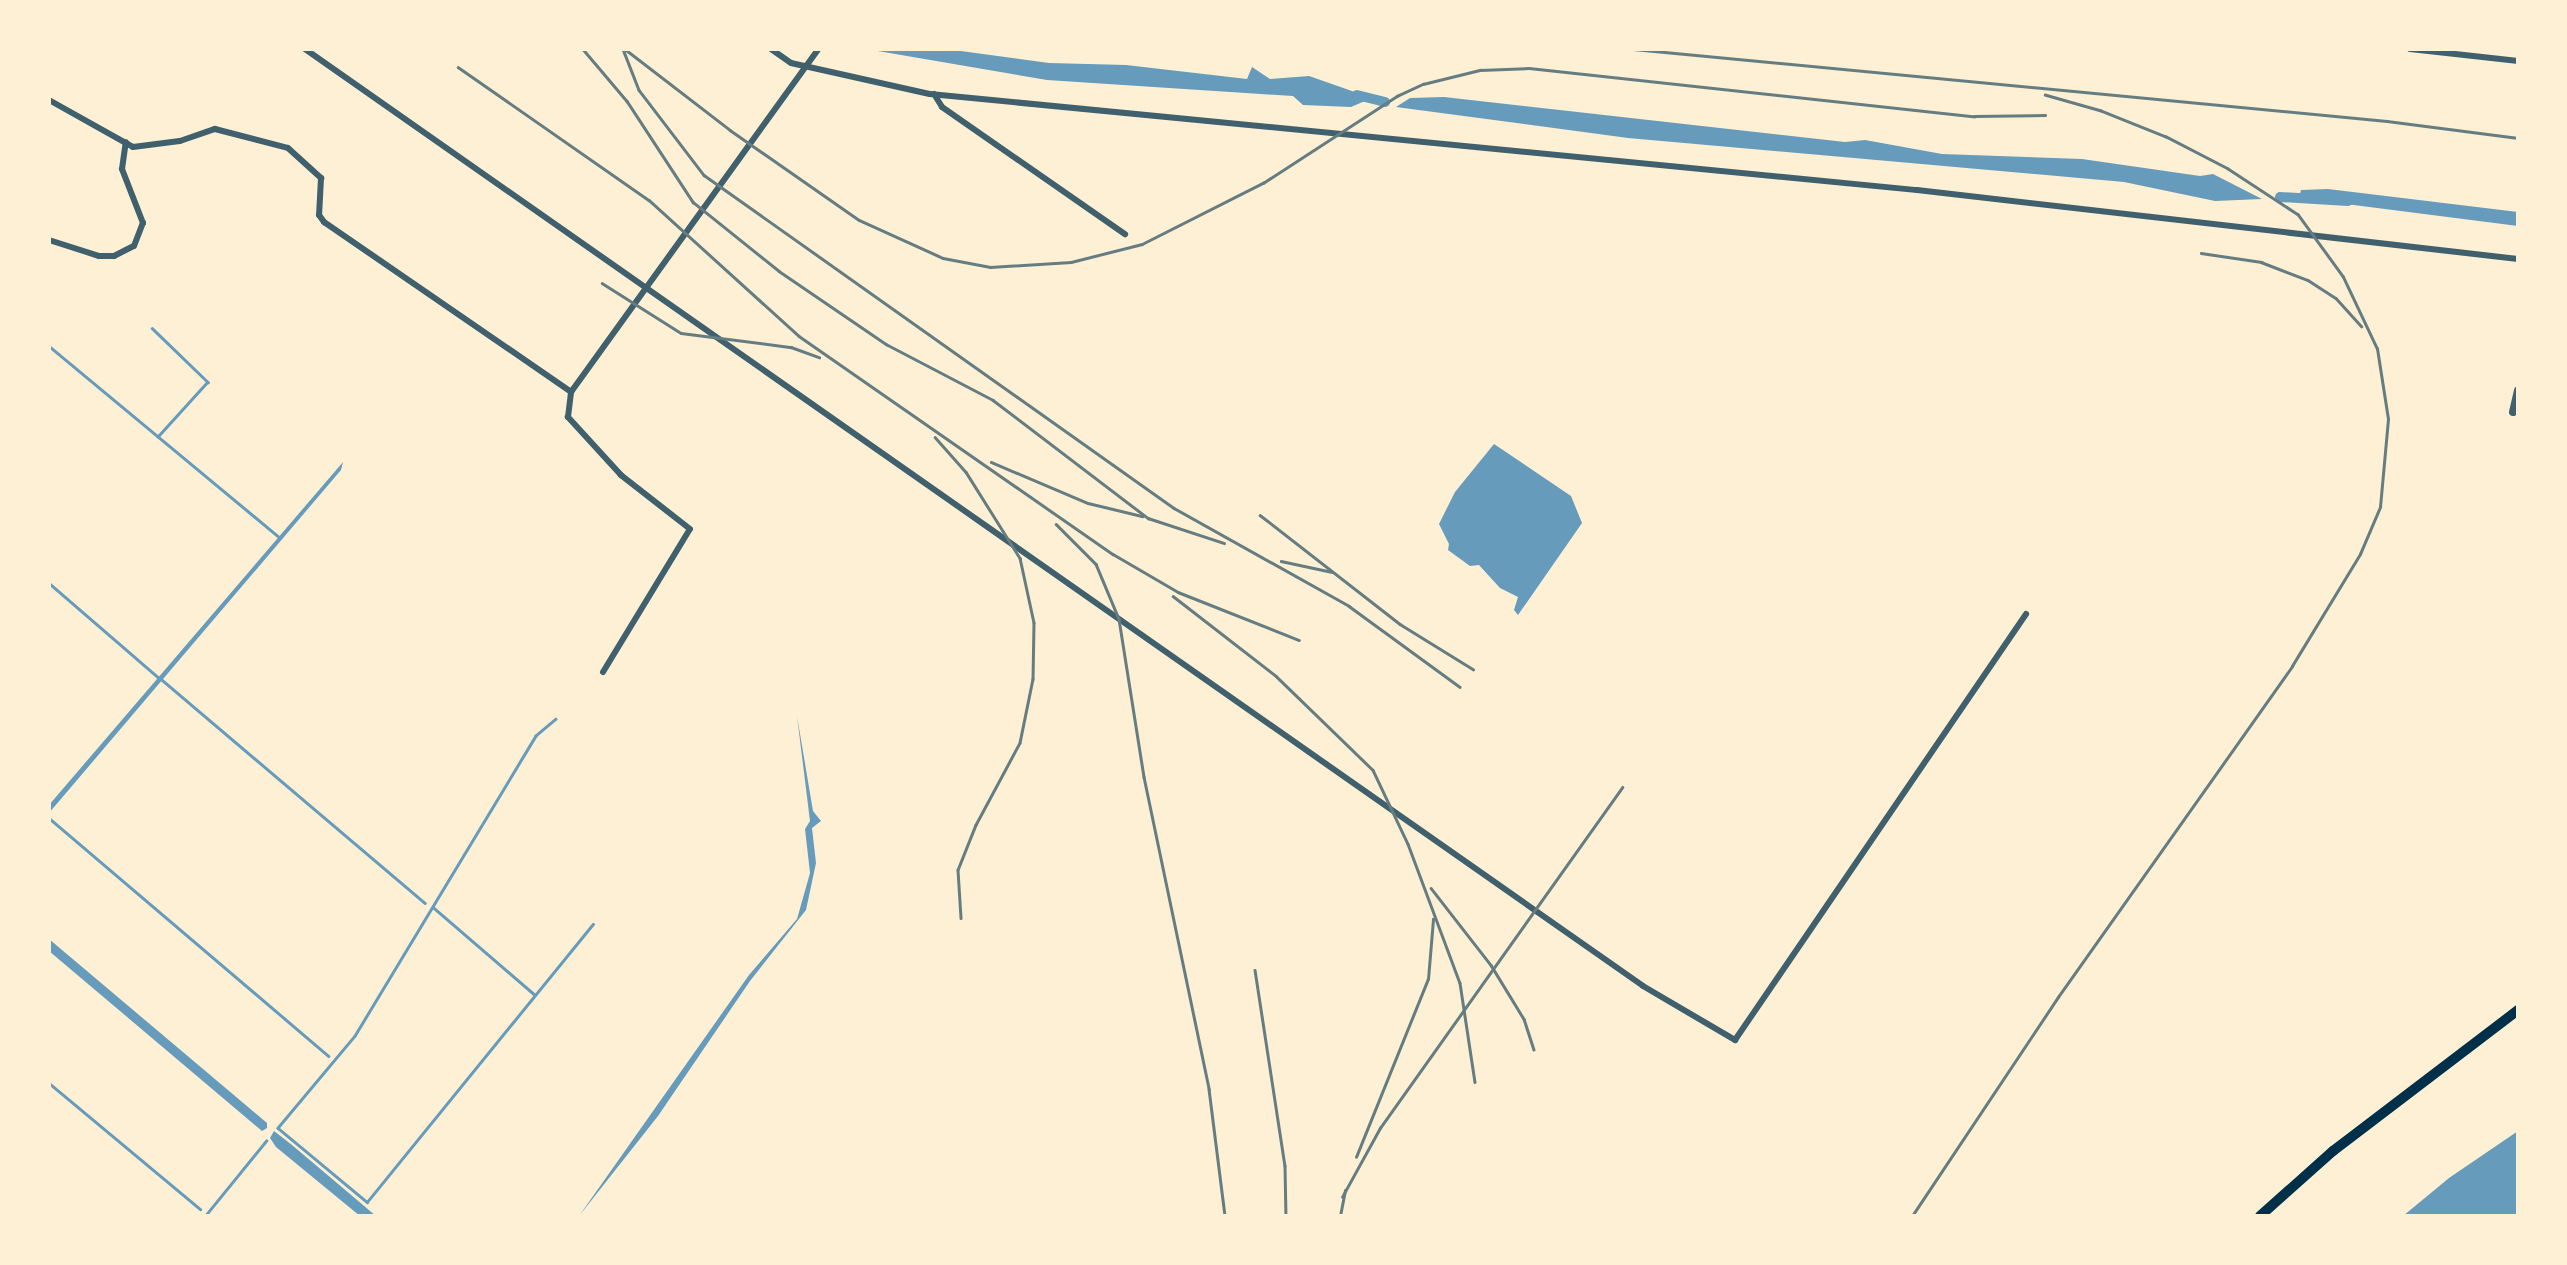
<!DOCTYPE html>
<html>
<head>
<meta charset="utf-8">
<style>
	body { margin:0 }
	#map { position:relative; width:2567px; height:1265px; overflow:hidden; background:#fdf0d5; font-family:"Archivo Narrow",sans-serif }
	div>[style] { position:absolute }
	[style*='--x'] { left:calc(var(--x)*1px); top:calc(var(--y)*1px); width:calc(var(--w)*1px); rotate:calc(var(--a)*1deg) }
	.water>* { inset:0; background:#669bbc }
	.stream>* { height:2.5px; margin:-1.25px; padding:0 1.25px; transform-origin:1.25px; border-radius:1.25px; background:#669bbc }
	.canal>* { height:10px; margin:-5px; padding:0 5px; transform-origin:5px; border-radius:5px; background:#669bbc }
	.minor>* { height:6px; margin:-3px; padding:0 3px; transform-origin:3px; border-radius:3px; background:#3f606c }
	.tertiary>* { height:8px; margin:-4px; padding:0 4px; transform-origin:4px; border-radius:4px; background:#3f606c }
	.trunk>* { height:10px; margin:-5px; padding:0 5px; transform-origin:5px; border-radius:5px; background:#003049 }
	.rail>* { height:2.5px; margin:-1.25px; padding:0 1.25px; transform-origin:1.25px; border-radius:1.25px; background:#657d81 }
	span { translate:-50% -50%; white-space:nowrap; text-align:center; line-height:1.15; -webkit-text-stroke:5px #fdf0d5; paint-order:stroke }
	.frame { position:absolute; inset:0; border:51px solid #fdf0d5; pointer-events:none }
</style>
</head>
<body>
<div id="map">
	<div class="water">
		<i style="clip-path:polygon(866px 49px,946px 49px,1049px 63px,1126px 65px,1247px 79px,1252px 67px,1270px 79px,1309px 76px,1372px 98px,1351px 107px,1303px 105px,1293px 96px,1047px 80px)"></i>
		<i style="clip-path:polygon(1444px 97px,1845px 142px,1865px 140px,1942px 154px,2082px 159px,2200px 176px,2213px 174px,2262px 199px,2215px 201px,2124px 182px,1628px 138px,1396px 107px,1410px 98px)"></i>
		<i style="clip-path:polygon(2328px 189px,2518px 212px,2518px 226px,2299px 198px,2301px 190px)"></i>
		<i style="clip-path:polygon(1494px 444px,1571px 496px,1582px 523px,1518px 615px,1514px 610px,1518px 597px,1500px 588px,1479px 565px,1470px 566px,1448px 550px,1449px 544px,1439px 524px,1455px 492px)"></i>
		<i style="clip-path:polygon(343px 462px,341px 470px,49px 813px,49px 805px)"></i>
		<i style="clip-path:polygon(797px 716px,813px 811px,821px 821px,812px 828px,816px 863px,806px 910px,750px 981px,658px 1116px,579px 1216px,749px 975px,797px 919px,810px 873px,805px 829px,810px 821px)"></i>
		<i style="clip-path:polygon(49px 939px,267px 1123px,267px 1128px,262px 1131px,49px 951px)"></i>
		<i style="clip-path:polygon(274px 1131px,292px 1145px,376px 1216px,360px 1216px,276px 1147px,270px 1138px)"></i>
		<i style="clip-path:polygon(2518px 1131px,2518px 1216px,2403px 1216px,2449px 1178px)"></i>
	</div>
	<div class="stream">
		<i style="--x:152;--y:328;--w:78;--a:44"></i>
		<i style="--x:208;--y:382;--w:74;--a:132.3"></i>
		<i style="--x:49;--y:346;--w:298;--a:39.7"></i>
		<i style="--x:49;--y:583;--w:144;--a:40.8"></i>
		<i style="--x:161;--y:679;--w:346;--a:40.3"></i>
		<i style="--x:556;--y:719;--w:26;--a:140"></i>
		<i style="--x:536;--y:736;--w:350;--a:121.1"></i>
		<i style="--x:355;--y:1036;--w:120;--a:129.9"></i>
		<i style="--x:278;--y:1128;--w:116;--a:39.7"></i>
		<i style="--x:367;--y:1202;--w:358;--a:-50.9"></i>
		<i style="--x:49;--y:818;--w:367;--a:40.4"></i>
		<i style="--x:434;--y:908;--w:133;--a:40.7"></i>
		<i style="--x:49;--y:1083;--w:197;--a:39.8"></i>
		<i style="--x:205;--y:1216;--w:97;--a:-50.9"></i>
	</div>
	<div class="canal">
		<i style="--x:1357;--y:95;--w:29;--a:14"></i>
		<i style="--x:2280;--y:197;--w:68;--a:3.4"></i>
	</div>
	<div class="minor">
		<i style="--x:305;--y:49;--w:1633;--a:35"></i>
		<i style="--x:1643;--y:986;--w:107;--a:30.4"></i>
		<i style="--x:1735;--y:1040;--w:516;--a:-55.66"></i>
		<i style="--x:771;--y:49;--w:24;--a:35"></i>
		<i style="--x:791;--y:63;--w:142;--a:12.6"></i>
		<i style="--x:930;--y:94;--w:992;--a:5.56"></i>
		<i style="--x:1917;--y:190;--w:605;--a:6.55"></i>
		<i style="--x:2410;--y:49;--w:109;--a:6.3"></i>
		<i style="--x:934;--y:94;--w:15;--a:58"></i>
		<i style="--x:942;--y:107;--w:223;--a:34.8"></i>
		<i style="--x:49;--y:100;--w:96;--a:29.2"></i>
		<i style="--x:133;--y:147;--w:47;--a:-7.3"></i>
		<i style="--x:180;--y:141;--w:37;--a:-19"></i>
		<i style="--x:215;--y:129;--w:75;--a:14.6"></i>
		<i style="--x:288;--y:148;--w:45;--a:42.3"></i>
		<i style="--x:321;--y:178;--w:37;--a:93"></i>
		<i style="--x:319;--y:215;--w:9;--a:54"></i>
		<i style="--x:324;--y:222;--w:300;--a:34.5"></i>
		<i style="--x:49;--y:240;--w:52;--a:17.7"></i>
		<i style="--x:99;--y:256;--w:15;--a:0"></i>
		<i style="--x:114;--y:256;--w:22;--a:-27"></i>
		<i style="--x:134;--y:246;--w:25;--a:-69"></i>
		<i style="--x:143;--y:223;--w:58;--a:-111.3"></i>
		<i style="--x:122;--y:169;--w:27;--a:-82"></i>
		<i style="--x:603;--y:672;--w:167;--a:-58.7"></i>
		<i style="--x:690;--y:529;--w:88;--a:-142"></i>
		<i style="--x:621;--y:475;--w:79;--a:-132.4"></i>
		<i style="--x:568;--y:417;--w:25;--a:-83"></i>
		<i style="--x:571;--y:392;--w:423;--a:-54.2"></i>
	</div>
	<div class="tertiary">
		<i style="--x:2513;--y:412;--w:22;--a:-77"></i>
	</div>
	<div class="trunk">
		<i style="--x:2260;--y:1216;--w:98;--a:-41.7"></i>
		<i style="--x:2333;--y:1151;--w:233;--a:-37.3"></i>
	</div>
	<div class="rail">
		<i style="--x:583;--y:49;--w:68;--a:49.8"></i>
		<i style="--x:627;--y:101;--w:121;--a:56.8"></i>
		<i style="--x:693;--y:202;--w:110;--a:38.7"></i>
		<i style="--x:779;--y:271;--w:130;--a:34.3"></i>
		<i style="--x:886;--y:344;--w:121;--a:27.6"></i>
		<i style="--x:993;--y:400;--w:195;--a:37.3"></i>
		<i style="--x:1148;--y:518;--w:80;--a:18.2"></i>
		<i style="--x:623;--y:49;--w:44;--a:68.7"></i>
		<i style="--x:639;--y:90;--w:107;--a:52.6"></i>
		<i style="--x:704;--y:175;--w:576;--a:35.32"></i>
		<i style="--x:1174;--y:508;--w:201;--a:29.2"></i>
		<i style="--x:1349;--y:606;--w:137;--a:36.1"></i>
		<i style="--x:625;--y:49;--w:133;--a:37.6"></i>
		<i style="--x:730;--y:130;--w:157;--a:34.9"></i>
		<i style="--x:859;--y:220;--w:92;--a:24.3"></i>
		<i style="--x:943;--y:258;--w:48;--a:10.8"></i>
		<i style="--x:990;--y:267;--w:81;--a:-3.5"></i>
		<i style="--x:1071;--y:262;--w:73;--a:-14.2"></i>
		<i style="--x:1142;--y:244;--w:136;--a:-26.8"></i>
		<i style="--x:1263;--y:183;--w:160;--a:-33"></i>
		<i style="--x:1397;--y:96;--w:29;--a:-25"></i>
		<i style="--x:1423;--y:84;--w:59;--a:-13.8"></i>
		<i style="--x:1480;--y:70;--w:49;--a:-2.3"></i>
		<i style="--x:1529;--y:68;--w:448;--a:6.2"></i>
		<i style="--x:1974;--y:116;--w:71;--a:-0.8"></i>
		<i style="--x:1633;--y:49;--w:757;--a:5.45"></i>
		<i style="--x:2387;--y:121;--w:132;--a:7.4"></i>
		<i style="--x:458;--y:67;--w:233;--a:34.9"></i>
		<i style="--x:649;--y:200;--w:202;--a:42.2"></i>
		<i style="--x:799;--y:336;--w:382;--a:34.8"></i>
		<i style="--x:1113;--y:554;--w:75;--a:30.3"></i>
		<i style="--x:1178;--y:592;--w:130;--a:21.6"></i>
		<i style="--x:2201;--y:253;--w:61;--a:8.5"></i>
		<i style="--x:2261;--y:262;--w:50;--a:21"></i>
		<i style="--x:2308;--y:280;--w:33;--a:33"></i>
		<i style="--x:2336;--y:298;--w:38;--a:48"></i>
		<i style="--x:602;--y:283;--w:93;--a:32.3"></i>
		<i style="--x:681;--y:333;--w:111;--a:7.3"></i>
		<i style="--x:791;--y:347;--w:30;--a:20"></i>
		<i style="--x:935;--y:437;--w:47;--a:48.5"></i>
		<i style="--x:966;--y:472;--w:102;--a:57.9"></i>
		<i style="--x:1020;--y:558;--w:66;--a:77.8"></i>
		<i style="--x:1034;--y:623;--w:56;--a:91"></i>
		<i style="--x:1033;--y:679;--w:65;--a:101.5"></i>
		<i style="--x:1020;--y:743;--w:93;--a:118.2"></i>
		<i style="--x:976;--y:825;--w:48;--a:111.8"></i>
		<i style="--x:958;--y:870;--w:48;--a:86.4"></i>
		<i style="--x:991;--y:462;--w:105;--a:22.9"></i>
		<i style="--x:1088;--y:503;--w:56;--a:13.5"></i>
		<i style="--x:1260;--y:515;--w:177;--a:37.9"></i>
		<i style="--x:1400;--y:624;--w:86;--a:31.7"></i>
		<i style="--x:1056;--y:524;--w:57;--a:45"></i>
		<i style="--x:1096;--y:564;--w:60;--a:67.3"></i>
		<i style="--x:1119;--y:619;--w:160;--a:81"></i>
		<i style="--x:1144;--y:777;--w:319;--a:78.2"></i>
		<i style="--x:1209;--y:1089;--w:128;--a:82.8"></i>
		<i style="--x:1281;--y:561;--w:52;--a:12.2"></i>
		<i style="--x:1173;--y:596;--w:130;--a:37.8"></i>
		<i style="--x:1276;--y:676;--w:135;--a:44.1"></i>
		<i style="--x:1373;--y:770;--w:82;--a:64.7"></i>
		<i style="--x:1408;--y:844;--w:148;--a:69.5"></i>
		<i style="--x:1460;--y:983;--w:100;--a:81.4"></i>
		<i style="--x:1431;--y:888;--w:98;--a:52.1"></i>
		<i style="--x:1491;--y:965;--w:63;--a:58.6"></i>
		<i style="--x:1524;--y:1019;--w:32;--a:72"></i>
		<i style="--x:1255;--y:970;--w:198;--a:81.3"></i>
		<i style="--x:1285;--y:1166;--w:50;--a:88.9"></i>
		<i style="--x:1356;--y:1157;--w:192;--a:-68"></i>
		<i style="--x:1428;--y:979;--w:60;--a:-85.2"></i>
		<i style="--x:1342;--y:1197;--w:79;--a:-61.2"></i>
		<i style="--x:1380;--y:1128;--w:418;--a:-54.6"></i>
		<i style="--x:1340;--y:1216;--w:26;--a:-79"></i>
		<i style="--x:1912;--y:1216;--w:263;--a:-56.3"></i>
		<i style="--x:2058;--y:997;--w:405;--a:-54.7"></i>
		<i style="--x:2292;--y:666;--w:131;--a:-58.7"></i>
		<i style="--x:2360;--y:554;--w:51;--a:-66.9"></i>
		<i style="--x:2380;--y:507;--w:88;--a:-84.8"></i>
		<i style="--x:2388;--y:419;--w:71;--a:-98.9"></i>
		<i style="--x:2377;--y:349;--w:80;--a:-115.3"></i>
		<i style="--x:2343;--y:277;--w:77;--a:-126"></i>
		<i style="--x:2298;--y:215;--w:84;--a:-146.7"></i>
		<i style="--x:2228;--y:169;--w:70;--a:-152.7"></i>
		<i style="--x:2166;--y:137;--w:70;--a:-158.2"></i>
		<i style="--x:2101;--y:111;--w:58;--a:-164.1"></i>
	</div>
	<div class="frame"></div>
</div>
</body>
</html>
